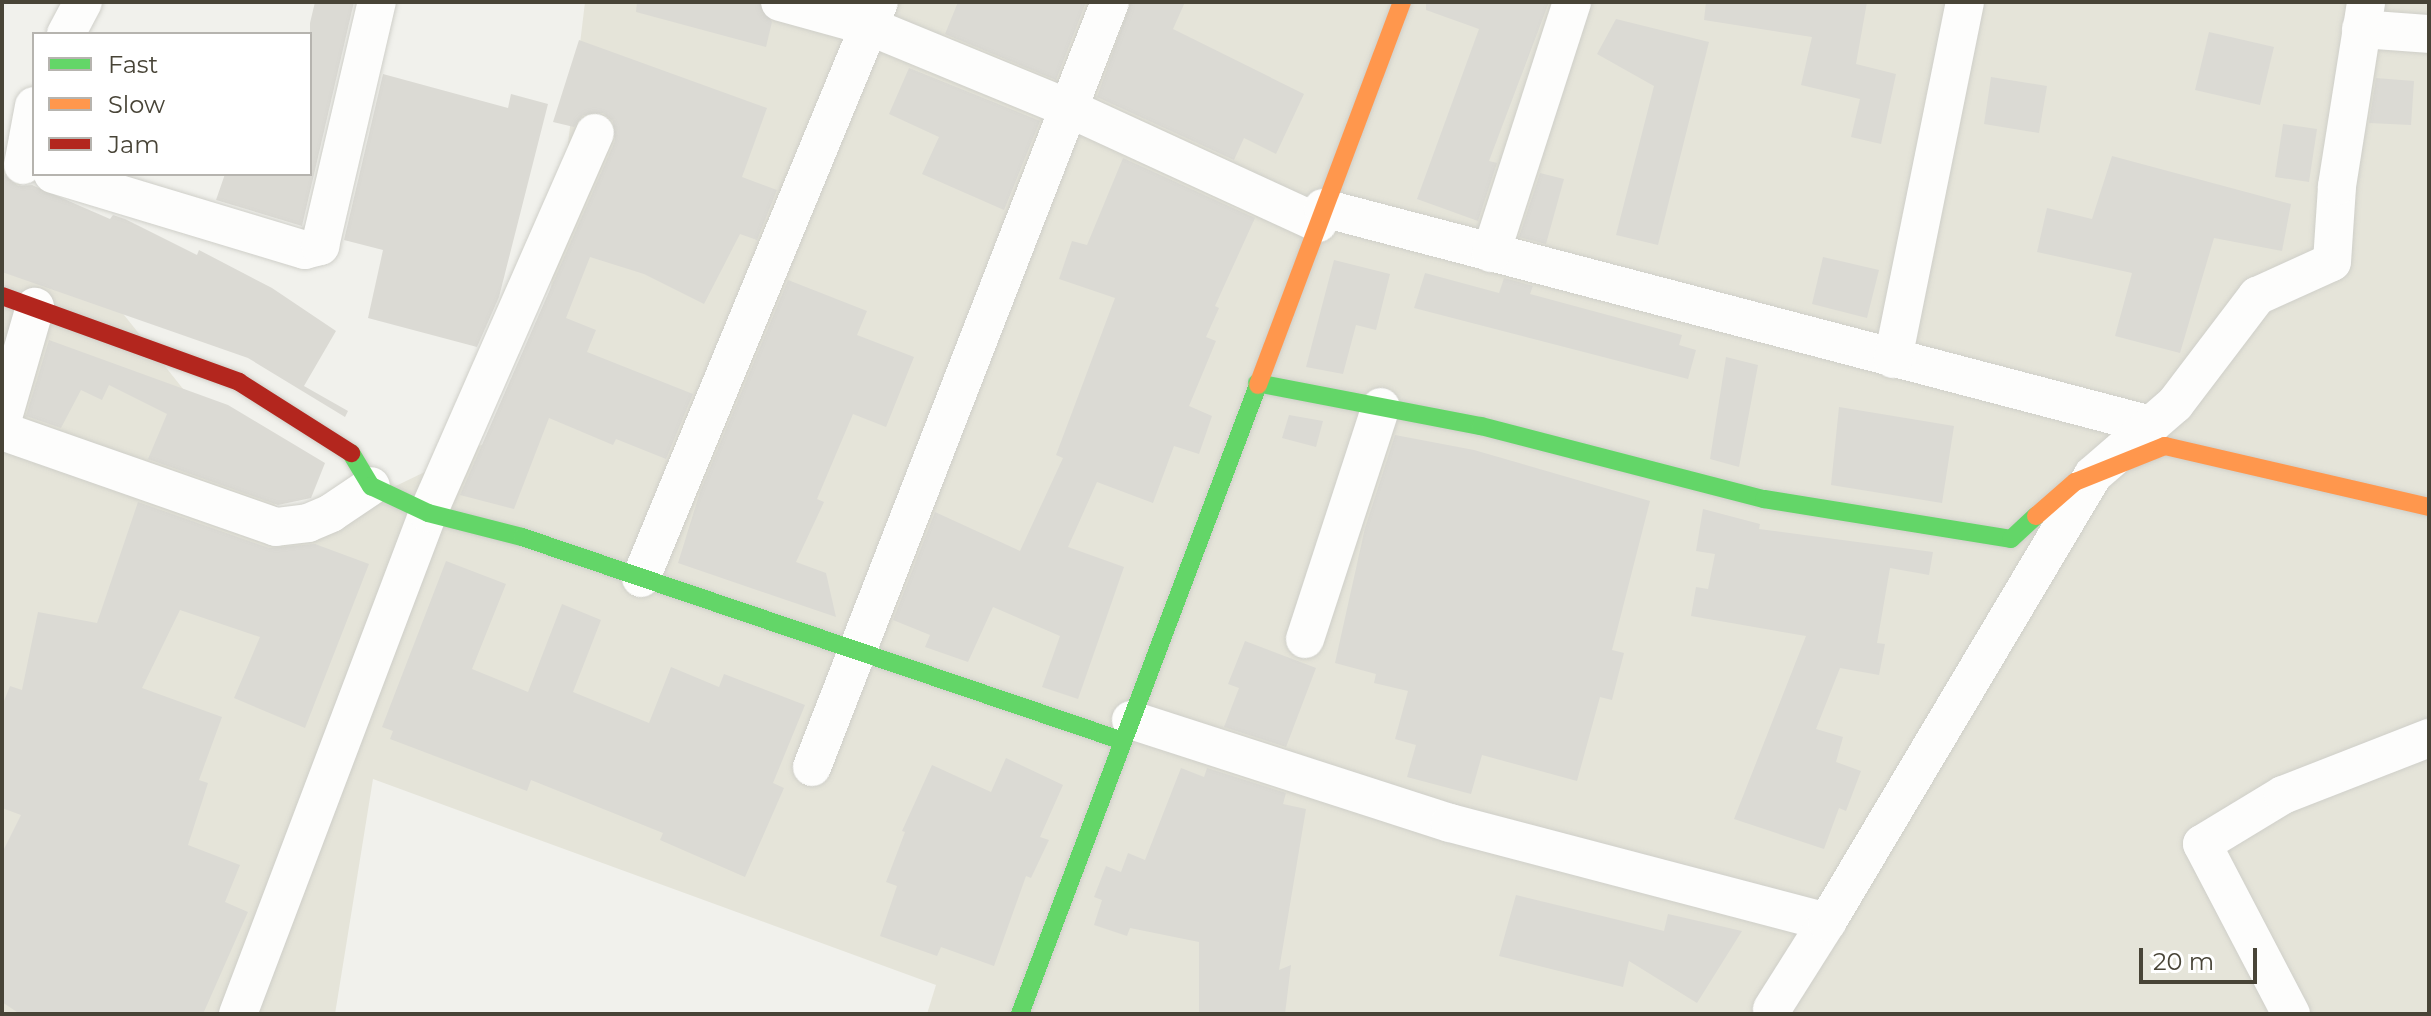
<!DOCTYPE html>
<html>
<head>
<meta charset="utf-8">
<style>
	body { margin:0 }
	#map { position:relative; width:2431px; height:1016px; overflow:hidden; background:#f1f1ec; font-family:Montserrat,sans-serif }
	div>[style] { position:absolute }
	[style*='--x'] { left:calc(var(--x)*1px); top:calc(var(--y)*1px); width:calc(var(--w)*1px); rotate:calc(var(--a)*1deg) }
	.residential>* { inset:0; background:#e5e4d9 }
	.building>* { inset:0; background:#dbdad4 }
	.roads { filter:drop-shadow(0 0 2px #cfcfc9) drop-shadow(0 0 2px #cfcfc9) }
	.street>* { height:38px; margin:-19px; padding:0 19px; transform-origin:19px; border-radius:19px; background:#fdfdfc }
	.fast>* { height:18px; margin:-9px; padding:0 9px; transform-origin:9px; border-radius:9px; background:#63d668 }
	.slow>* { height:18px; margin:-9px; padding:0 9px; transform-origin:9px; border-radius:9px; background:#ff974d }
	.jam>* { height:18px; margin:-9px; padding:0 9px; transform-origin:9px; border-radius:9px; background:#b3261e }
	span { translate:-50% -50%; white-space:nowrap; text-align:center; line-height:1.15; -webkit-text-stroke:8px #fff; paint-order:stroke }
	.frame { position:absolute; inset:0; border:4px solid #484437; pointer-events:none }
	.legend { position:absolute; left:32px; top:32px; width:280px; height:144px; box-sizing:border-box; background:#fff; border:2px solid #b6b4af; margin:0; padding:10px 14px; list-style:none; font-size:24px; color:#484437 }
	.legend li { display:flex; align-items:center; gap:16px; height:40px }
	.legend b { width:40px; border:2px solid #b6b4af }
	.scale { position:absolute; left:2139px; top:948px; width:118px; height:36px; box-sizing:border-box; border:4px solid #484437; border-top:0; padding-left:10px; font-size:24px; line-height:28px; white-space:nowrap; color:#484437; -webkit-text-stroke:6px #fff; paint-order:stroke }
</style>
</head>
<body>
<div id="map">
	<div class="residential">
		<i style="clip-path:polygon(585px 2px,2429px 2px,2429px 1014px,927px 1014px,936px 985px,373px 779px,335px 1014px,2px 1014px,2px 162px,298px 533px,535px 419px)"></i>
	</div>
	<div class="building">
		<i style="clip-path:polygon(315px 2px,354px 2px,302px 226px,216px 200px,225px 174px,310px 174px,310px 23px)"></i>
		<i style="clip-path:polygon(637px 2px,759px 2px,772px 22px,766px 47px,636px 12px)"></i>
		<i style="clip-path:polygon(958px 2px,1086px 2px,1056px 80px,945px 34px)"></i>
		<i style="clip-path:polygon(1131px 2px,1185px 2px,1173px 29px,1304px 94px,1276px 154px,1244px 138px,1234px 160px,1097px 97px)"></i>
		<i style="clip-path:polygon(1426px 2px,1549px 2px,1489px 161px,1497px 163px,1478px 221px,1417px 199px,1479px 29px,1426px 10px)"></i>
		<i style="clip-path:polygon(1706px 2px,1867px 2px,1856px 64px,1896px 74px,1881px 144px,1851px 137px,1860px 99px,1801px 85px,1812px 37px,1704px 20px)"></i>
		<i style="clip-path:polygon(1616px 19px,1709px 42px,1658px 245px,1616px 235px,1654px 86px,1597px 54px)"></i>
		<i style="clip-path:polygon(2209px 32px,2274px 47px,2260px 105px,2195px 90px)"></i>
		<i style="clip-path:polygon(579px 40px,767px 108px,742px 177px,777px 190px,757px 240px,740px 234px,704px 304px,644px 274px,590px 257px,566px 318px,596px 330px,587px 352px,693px 394px,666px 459px,616px 439px,613px 445px,549px 418px,514px 509px,460px 495px,615px 141px,613px 121px,603px 113px,583px 115px,574px 127px,553px 122px)"></i>
		<i style="clip-path:polygon(909px 68px,1040px 121px,1004px 210px,922px 174px,939px 137px,889px 114px)"></i>
		<i style="clip-path:polygon(383px 74px,508px 108px,511px 94px,548px 104px,499px 297px,477px 347px,368px 318px,383px 250px,344px 240px)"></i>
		<i style="clip-path:polygon(1991px 77px,2047px 86px,2039px 133px,1984px 124px)"></i>
		<i style="clip-path:polygon(2376px 78px,2414px 81px,2411px 125px,2369px 123px)"></i>
		<i style="clip-path:polygon(2283px 124px,2317px 129px,2309px 182px,2275px 177px)"></i>
		<i style="clip-path:polygon(2112px 156px,2291px 204px,2282px 251px,2214px 238px,2180px 353px,2115px 336px,2132px 273px,2037px 252px,2047px 208px,2092px 219px)"></i>
		<i style="clip-path:polygon(1123px 158px,1255px 218px,1215px 306px,1219px 308px,1206px 337px,1216px 341px,1189px 406px,1212px 416px,1199px 454px,1174px 446px,1153px 503px,1097px 482px,1068px 547px,1124px 567px,1078px 699px,1042px 687px,1060px 636px,993px 607px,968px 662px,925px 647px,930px 635px,893px 620px,935px 512px,1020px 551px,1063px 458px,1056px 455px,1115px 298px,1059px 279px,1072px 241px,1087px 245px)"></i>
		<i style="clip-path:polygon(2px 173px,18px 186px,32px 185px,110px 219px,113px 215px,125px 219px,197px 255px,199px 250px,272px 288px,336px 331px,304px 386px,348px 411px,345px 417px,248px 358px,2px 272px)"></i>
		<i style="clip-path:polygon(1540px 173px,1564px 179px,1546px 244px,1519px 237px)"></i>
		<i style="clip-path:polygon(1823px 257px,1879px 270px,1867px 318px,1812px 304px)"></i>
		<i style="clip-path:polygon(1334px 260px,1390px 274px,1376px 330px,1356px 325px,1343px 374px,1306px 367px)"></i>
		<i style="clip-path:polygon(1425px 273px,1499px 293px,1504px 278px,1533px 286px,1530px 294px,1682px 335px,1679px 345px,1696px 350px,1688px 379px,1414px 308px)"></i>
		<i style="clip-path:polygon(788px 280px,867px 311px,857px 335px,914px 357px,886px 427px,853px 414px,817px 499px,824px 502px,796px 562px,826px 573px,836px 617px,678px 563px,700px 492px)"></i>
		<i style="clip-path:polygon(49px 340px,228px 405px,325px 463px,311px 498px,278px 505px,148px 459px,167px 414px,109px 385px,102px 400px,81px 390px,61px 428px,26px 416px)"></i>
		<i style="clip-path:polygon(1726px 357px,1758px 365px,1739px 467px,1710px 459px)"></i>
		<i style="clip-path:polygon(1839px 407px,1954px 426px,1942px 503px,1831px 485px)"></i>
		<i style="clip-path:polygon(1289px 415px,1323px 421px,1316px 447px,1282px 438px)"></i>
		<i style="clip-path:polygon(1395px 435px,1474px 450px,1650px 501px,1612px 650px,1624px 653px,1617px 680px,1612px 700px,1600px 697px,1577px 781px,1482px 755px,1471px 794px,1407px 777px,1416px 745px,1395px 739px,1408px 691px,1374px 683px,1376px 674px,1335px 663px,1365px 528px)"></i>
		<i style="clip-path:polygon(138px 502px,269px 548px,315px 544px,369px 564px,305px 728px,234px 698px,260px 637px,180px 610px,142px 688px,222px 717px,199px 780px,208px 783px,188px 845px,240px 865px,225px 902px,248px 912px,203px 1014px,20px 1014px,2px 1002px,2px 853px,21px 815px,2px 808px,2px 706px,10px 686px,22px 690px,38px 612px,97px 623px)"></i>
		<i style="clip-path:polygon(1703px 509px,1760px 524px,1759px 529px,1933px 552px,1929px 575px,1890px 568px,1877px 643px,1885px 644px,1879px 675px,1840px 668px,1816px 729px,1843px 737px,1836px 762px,1861px 771px,1846px 811px,1839px 808px,1824px 849px,1734px 819px,1806px 636px,1691px 616px,1696px 587px,1708px 589px,1715px 554px,1696px 551px)"></i>
		<i style="clip-path:polygon(446px 561px,506px 584px,472px 669px,528px 692px,562px 604px,601px 620px,573px 692px,649px 723px,671px 667px,719px 687px,724px 674px,805px 705px,773px 783px,784px 788px,745px 877px,660px 840px,663px 833px,531px 780px,527px 791px,390px 739px,393px 731px,382px 727px)"></i>
		<i style="clip-path:polygon(1245px 641px,1316px 668px,1286px 747px,1224px 727px,1239px 688px,1228px 684px)"></i>
		<i style="clip-path:polygon(1006px 758px,1063px 785px,1040px 837px,1049px 840px,1031px 878px,1026px 876px,994px 966px,941px 947px,937px 956px,880px 936px,897px 886px,886px 882px,905px 832px,902px 831px,932px 765px,991px 792px)"></i>
		<i style="clip-path:polygon(1181px 768px,1204px 777px,1207px 768px,1286px 793px,1283px 804px,1306px 809px,1279px 970px,1291px 965px,1285px 1014px,1199px 1014px,1199px 942px,1130px 928px,1127px 936px,1094px 925px,1102px 900px,1094px 897px,1106px 866px,1121px 872px,1128px 853px,1145px 860px)"></i>
		<i style="clip-path:polygon(1516px 895px,1664px 931px,1668px 914px,1742px 931px,1697px 1003px,1629px 961px,1623px 987px,1499px 956px)"></i>
	</div>
	<div class="roads">
		<div class="street">
			<i style="--x:780;--y:2;--w:94;--a:15.4"></i>
			<i style="--x:871;--y:27;--w:215;--a:22.4"></i>
			<i style="--x:1070;--y:109;--w:273;--a:24.7"></i>
			<i style="--x:2361;--y:29;--w:68;--a:4.2"></i>
			<i style="--x:66;--y:34;--w:36;--a:-62"></i>
			<i style="--x:23;--y:165;--w:60;--a:-79.4"></i>
			<i style="--x:53;--y:174;--w:263;--a:16.8"></i>
			<i style="--x:305;--y:250;--w:16;--a:-15"></i>
			<i style="--x:320;--y:246;--w:251;--a:-76.9"></i>
			<i style="--x:1323;--y:208;--w:856;--a:14.69"></i>
			<i style="--x:1491;--y:253;--w:264;--a:-72.1"></i>
			<i style="--x:1893;--y:359;--w:364;--a:-78.6"></i>
			<i style="--x:2;--y:421;--w:119;--a:-73.9"></i>
			<i style="--x:2;--y:431;--w:290;--a:19.3"></i>
			<i style="--x:276;--y:527;--w:32;--a:-7"></i>
			<i style="--x:308;--y:523;--w:25;--a:-23"></i>
			<i style="--x:331;--y:513;--w:48;--a:-34"></i>
			<i style="--x:641;--y:578;--w:623;--a:-67.55"></i>
			<i style="--x:1305;--y:639;--w:244;--a:-71.9"></i>
			<i style="--x:1131;--y:720;--w:335;--a:17.9"></i>
			<i style="--x:1450;--y:823;--w:390;--a:14.7"></i>
			<i style="--x:1827;--y:922;--w:103;--a:122.3"></i>
			<i style="--x:812;--y:767;--w:821;--a:-68.72"></i>
			<i style="--x:1827;--y:922;--w:520;--a:-59.24"></i>
			<i style="--x:2093;--y:475;--w:108;--a:-40.9"></i>
			<i style="--x:2175;--y:404;--w:136;--a:-52.8"></i>
			<i style="--x:2257;--y:296;--w:82;--a:-24.4"></i>
			<i style="--x:2332;--y:262;--w:76;--a:-86.2"></i>
			<i style="--x:2337;--y:186;--w:186;--a:-81"></i>
			<i style="--x:238;--y:1014;--w:536;--a:-69.23"></i>
			<i style="--x:428;--y:513;--w:415;--a:-66.3"></i>
			<i style="--x:2291;--y:1014;--w:192;--a:-117.6"></i>
			<i style="--x:2202;--y:844;--w:95;--a:-31.2"></i>
			<i style="--x:2283;--y:795;--w:157;--a:-21.3"></i>
		</div>
		<div class="fast">
			<i style="--x:1257;--y:383;--w:228;--a:10.9"></i>
			<i style="--x:1481;--y:426;--w:292;--a:14.5"></i>
			<i style="--x:1764;--y:499;--w:250;--a:9.2"></i>
			<i style="--x:2011;--y:539;--w:34;--a:-43"></i>
			<i style="--x:351;--y:453;--w:39;--a:59"></i>
			<i style="--x:371;--y:486;--w:63;--a:25.3"></i>
			<i style="--x:428;--y:513;--w:97;--a:14.3"></i>
			<i style="--x:522;--y:537;--w:635;--a:18.75"></i>
			<i style="--x:1020;--y:1014;--w:673;--a:-69.27"></i>
		</div>
		<div class="slow">
			<i style="--x:1258;--y:385;--w:409;--a:-69.4"></i>
			<i style="--x:2036;--y:516;--w:52;--a:-41.1"></i>
			<i style="--x:2075;--y:482;--w:97;--a:-21.8"></i>
			<i style="--x:2165;--y:446;--w:271;--a:13"></i>
		</div>
		<div class="jam">
			<i style="--x:2;--y:296;--w:252;--a:19.9"></i>
			<i style="--x:239;--y:382;--w:133;--a:32.4"></i>
		</div>
	</div>
	<div class="frame"></div>
	<ul class="legend">
	<li><b style="height:10px;background:#63d668"></b>Fast</li>
	<li><b style="height:10px;background:#ff974d"></b>Slow</li>
	<li><b style="height:10px;background:#b3261e"></b>Jam</li>
	</ul>
	<div class="scale">20 m</div>
</div>
</body>
</html>
